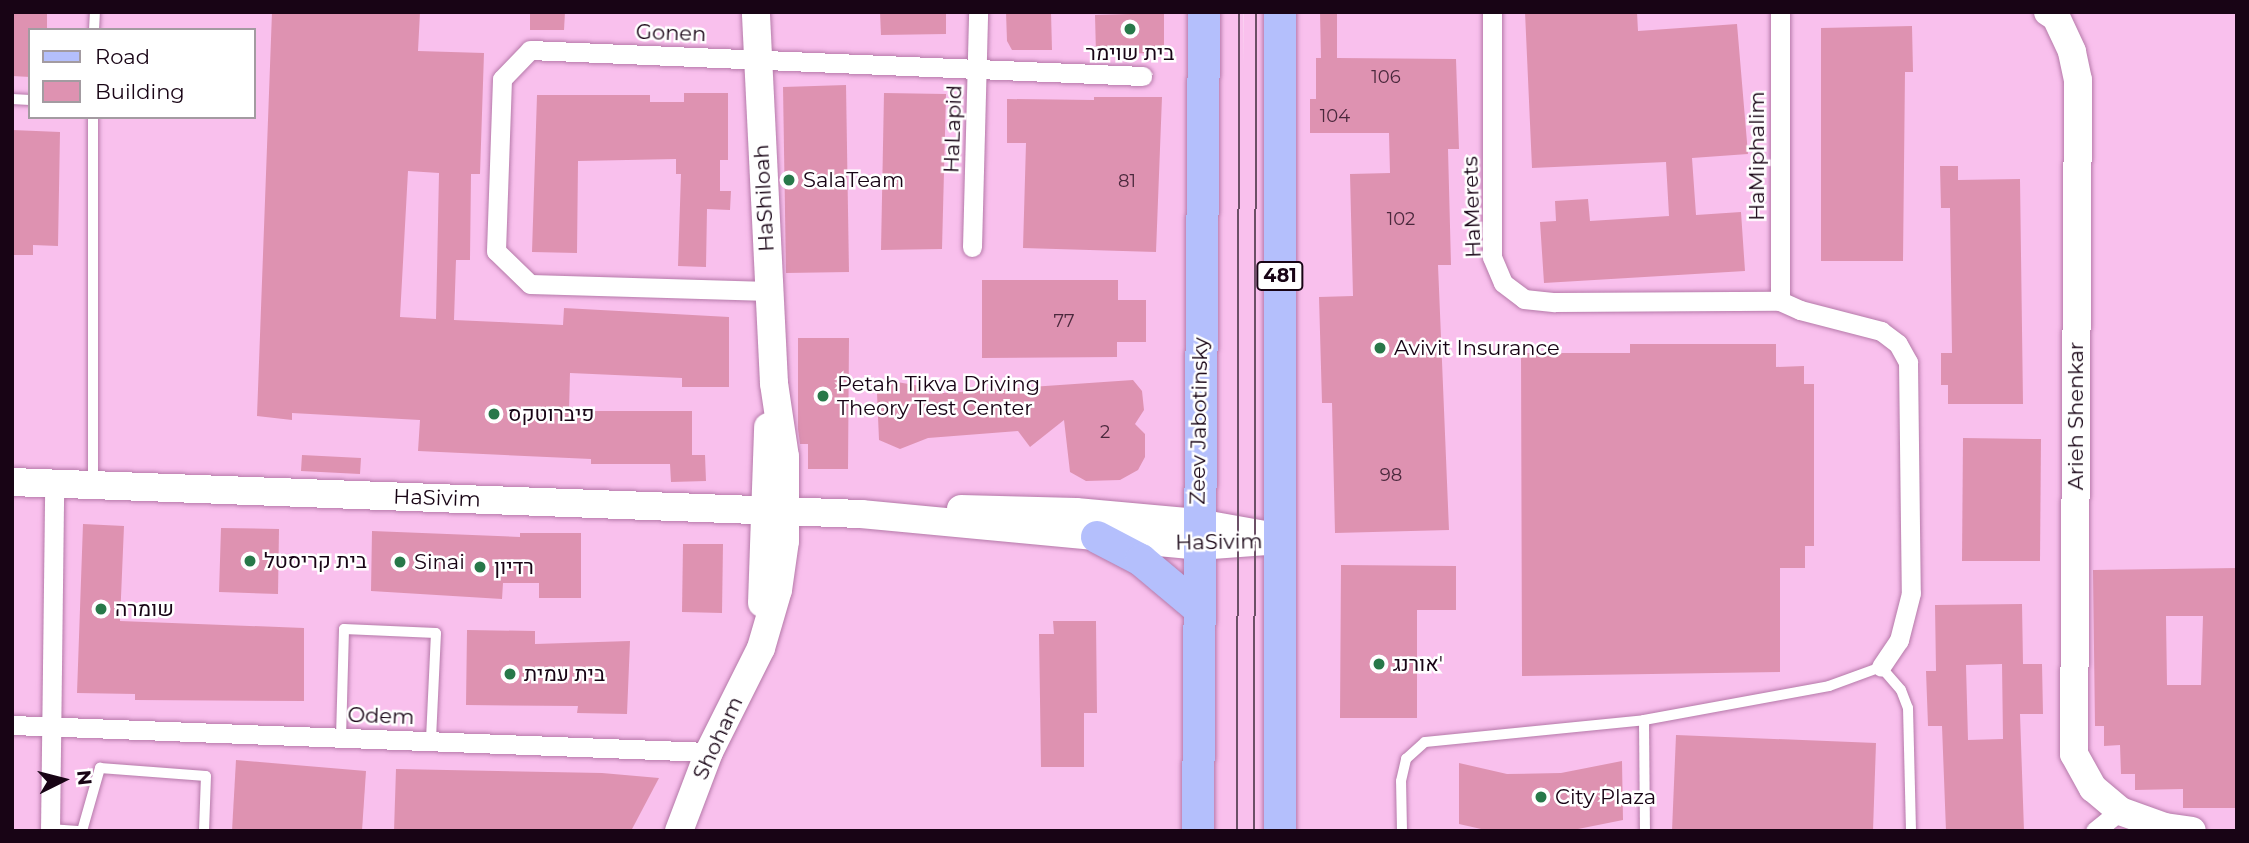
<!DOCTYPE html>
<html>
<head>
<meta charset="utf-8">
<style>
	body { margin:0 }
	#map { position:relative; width:2249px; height:843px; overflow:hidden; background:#fad2f1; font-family:Montserrat,Heebo,sans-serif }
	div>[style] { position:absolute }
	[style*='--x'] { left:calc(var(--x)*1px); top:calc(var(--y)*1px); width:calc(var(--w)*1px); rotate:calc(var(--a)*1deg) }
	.built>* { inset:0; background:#f9c0ed }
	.building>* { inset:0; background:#de92b1 }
	.roads { filter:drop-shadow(0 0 2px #b579a9) drop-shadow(0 0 2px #b579a9) }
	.lane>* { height:10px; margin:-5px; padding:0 5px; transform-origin:5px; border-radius:5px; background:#fff }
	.street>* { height:19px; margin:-9.5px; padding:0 9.5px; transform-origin:9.5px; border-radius:9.5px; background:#fff }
	.secondary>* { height:28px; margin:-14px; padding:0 14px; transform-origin:14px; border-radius:14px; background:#fff }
	.primary>* { height:32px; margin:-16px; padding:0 16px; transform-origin:16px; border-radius:16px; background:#b4bffc }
	.tram>* { height:2px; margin:-1px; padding:0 1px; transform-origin:1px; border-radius:1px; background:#6c5067 }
	.dots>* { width:19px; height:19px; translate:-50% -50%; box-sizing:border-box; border:4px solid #fff; border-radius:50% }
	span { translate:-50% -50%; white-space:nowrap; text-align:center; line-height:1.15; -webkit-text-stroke:5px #fff; paint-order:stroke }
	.number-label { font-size:18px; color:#4a283c }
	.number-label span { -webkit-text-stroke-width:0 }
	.shield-label span { padding:2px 5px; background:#fff; border:2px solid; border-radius:5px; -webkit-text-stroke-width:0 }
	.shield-label { font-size:19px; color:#180415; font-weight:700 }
	.street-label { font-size:21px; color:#180415 }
	.poi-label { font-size:21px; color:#180415 }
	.left { translate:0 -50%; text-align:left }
	.frame { position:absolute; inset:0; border:14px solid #180415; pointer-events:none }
	.legend { position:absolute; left:28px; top:28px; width:228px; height:91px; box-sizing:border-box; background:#fff; border:2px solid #a39ba1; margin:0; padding:9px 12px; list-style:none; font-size:21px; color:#180415 }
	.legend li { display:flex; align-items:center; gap:14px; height:35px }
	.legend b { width:35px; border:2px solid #a39ba1 }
	.north { position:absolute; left:28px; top:745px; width:70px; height:70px; -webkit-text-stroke:5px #fff; paint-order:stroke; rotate:84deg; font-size:19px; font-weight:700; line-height:28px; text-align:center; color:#180415 }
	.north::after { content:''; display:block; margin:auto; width:24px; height:32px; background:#180415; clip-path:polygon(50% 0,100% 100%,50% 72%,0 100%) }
</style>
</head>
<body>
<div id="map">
	<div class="built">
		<i style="clip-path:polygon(evenodd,12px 12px,1243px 12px,1243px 66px,1244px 12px,2237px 12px,2237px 831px,12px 831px,12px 12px,30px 30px,254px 30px,254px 117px,30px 117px,30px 30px)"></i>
	</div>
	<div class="building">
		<i style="clip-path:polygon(12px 12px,47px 12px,47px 30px,30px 30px,30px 77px,12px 76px)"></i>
		<i style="clip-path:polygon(evenodd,272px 12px,420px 12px,418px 51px,484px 53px,480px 174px,471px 174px,470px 260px,456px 260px,454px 320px,563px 325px,564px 308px,729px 317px,729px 387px,682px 387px,682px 378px,570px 373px,569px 411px,692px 411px,692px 455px,705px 455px,706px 481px,671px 482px,670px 464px,591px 464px,591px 459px,418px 451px,420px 420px,292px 413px,292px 420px,257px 416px,272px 12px,408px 171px,439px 173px,436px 319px,400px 317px,408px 171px)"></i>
		<i style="clip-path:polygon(530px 12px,565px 12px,564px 30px,530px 30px)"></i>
		<i style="clip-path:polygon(880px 12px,946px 12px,946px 34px,881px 35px)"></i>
		<i style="clip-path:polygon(1006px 12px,1051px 12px,1052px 50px,1012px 50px,1007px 41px)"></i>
		<i style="clip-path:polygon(1320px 12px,1337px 12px,1337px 58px,1456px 59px,1459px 149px,1448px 149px,1451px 265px,1438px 265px,1449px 530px,1335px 533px,1332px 403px,1322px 403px,1319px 297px,1353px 296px,1350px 174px,1390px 173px,1389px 133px,1310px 133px,1310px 99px,1316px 99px,1316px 58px,1321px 58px)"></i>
		<i style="clip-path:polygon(1525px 12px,1637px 12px,1638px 31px,1737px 24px,1748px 154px,1692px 158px,1696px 215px,1741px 212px,1745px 271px,1544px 283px,1540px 222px,1556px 221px,1555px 201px,1588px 199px,1590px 221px,1669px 216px,1666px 162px,1532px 168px)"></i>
		<i style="clip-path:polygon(1164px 13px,1164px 53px,1096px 54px,1095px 15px)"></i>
		<i style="clip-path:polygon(1912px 26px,1913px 72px,1905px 72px,1903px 261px,1821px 261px,1821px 28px)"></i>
		<i style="clip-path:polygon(846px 85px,849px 272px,786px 273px,783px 87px)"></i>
		<i style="clip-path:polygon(684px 93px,728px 93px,728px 160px,720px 160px,720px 191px,731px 191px,730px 210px,707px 209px,706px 267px,678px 266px,681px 174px,676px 174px,676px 159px,578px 161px,577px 253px,532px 252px,537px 95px,650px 95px,650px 102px,684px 102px)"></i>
		<i style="clip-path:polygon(884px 93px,946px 94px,942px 249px,881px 250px)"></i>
		<i style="clip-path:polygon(1094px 97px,1162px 97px,1156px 252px,1023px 248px,1026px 143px,1007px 143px,1007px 99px,1094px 100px)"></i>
		<i style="clip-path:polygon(12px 130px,60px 132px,58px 246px,33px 245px,33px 255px,12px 255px)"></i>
		<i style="clip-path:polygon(1940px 166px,1958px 166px,1958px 180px,2020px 179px,2023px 404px,1948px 404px,1948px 385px,1941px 385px,1941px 353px,1952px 353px,1950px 208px,1941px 208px)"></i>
		<i style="clip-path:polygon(982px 280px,1118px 280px,1118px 300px,1146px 300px,1146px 342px,1117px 342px,1117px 357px,982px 358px)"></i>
		<i style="clip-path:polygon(798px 338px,849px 338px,848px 469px,808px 469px,808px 444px,800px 444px,798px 429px)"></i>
		<i style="clip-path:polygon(1630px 344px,1776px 344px,1776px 367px,1804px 366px,1804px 384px,1814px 384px,1814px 546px,1805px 546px,1805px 568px,1780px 568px,1780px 672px,1522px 676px,1521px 353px,1630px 353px)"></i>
		<i style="clip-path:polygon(1133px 380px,1142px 391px,1144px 410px,1135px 424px,1145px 434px,1145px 457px,1138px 470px,1120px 480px,1086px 481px,1070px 472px,1064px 420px,1030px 447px,1018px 431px,928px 438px,900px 449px,879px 440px,877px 393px,897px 382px,920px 386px,929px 394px)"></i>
		<i style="clip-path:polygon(1963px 438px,2041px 439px,2040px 561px,1962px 561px)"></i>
		<i style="clip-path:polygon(302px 455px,361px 458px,360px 474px,301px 471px)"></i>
		<i style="clip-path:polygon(83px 524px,124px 526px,120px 621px,304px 628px,304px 701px,135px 700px,135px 694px,77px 693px)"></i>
		<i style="clip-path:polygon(221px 528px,279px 529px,278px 594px,219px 592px)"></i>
		<i style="clip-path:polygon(372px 531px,520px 537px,520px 533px,581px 533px,581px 598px,539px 598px,539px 583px,503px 583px,502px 599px,371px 591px)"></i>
		<i style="clip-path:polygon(683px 544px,723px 544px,722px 613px,682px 612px)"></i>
		<i style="clip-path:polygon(1341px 565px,1456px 566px,1456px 610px,1417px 610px,1417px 718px,1340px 718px)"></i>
		<i style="clip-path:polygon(evenodd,2237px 568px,2237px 808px,2183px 808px,2183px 789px,2135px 790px,2135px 774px,2121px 774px,2120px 745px,2104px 746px,2104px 726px,2095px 726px,2093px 570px,2237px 568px,2166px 616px,2203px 616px,2201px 685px,2167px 685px,2166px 616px)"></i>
		<i style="clip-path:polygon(evenodd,2022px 604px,2023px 664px,2042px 664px,2043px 714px,2020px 714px,2024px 831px,1946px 831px,1942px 726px,1928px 726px,1926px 671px,1936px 671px,1935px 605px,2022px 604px,2002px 664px,2003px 739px,1968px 740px,1966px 665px,2002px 664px)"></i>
		<i style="clip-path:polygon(1053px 621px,1096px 621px,1097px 713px,1084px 713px,1084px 767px,1041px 767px,1039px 634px,1054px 634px)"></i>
		<i style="clip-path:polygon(467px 630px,535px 631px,535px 644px,630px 641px,627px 714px,577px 713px,578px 706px,466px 705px)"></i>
		<i style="clip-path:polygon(1676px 735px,1876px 743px,1873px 831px,1672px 831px)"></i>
		<i style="clip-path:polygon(236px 760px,366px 771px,362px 831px,232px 831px)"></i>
		<i style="clip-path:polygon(1622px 761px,1623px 820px,1568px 831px,1490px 831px,1459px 824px,1459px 763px,1507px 774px,1561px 773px)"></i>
		<i style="clip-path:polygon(396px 769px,602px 773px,659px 778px,631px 831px,394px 831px)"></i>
	</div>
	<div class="roads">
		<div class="lane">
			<i style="--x:94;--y:30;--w:18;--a:-87"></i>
			<i style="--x:12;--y:99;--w:18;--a:3"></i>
			<i style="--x:93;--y:481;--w:364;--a:-90"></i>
			<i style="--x:1644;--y:720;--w:111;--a:89.5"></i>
			<i style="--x:341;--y:737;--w:108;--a:-88.4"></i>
			<i style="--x:344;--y:629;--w:92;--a:2.5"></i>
			<i style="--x:436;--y:633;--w:108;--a:92.7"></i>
			<i style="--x:50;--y:829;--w:31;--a:4"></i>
			<i style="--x:82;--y:831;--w:66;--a:-74.1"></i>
			<i style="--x:100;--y:768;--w:106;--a:4.3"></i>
			<i style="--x:206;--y:776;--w:55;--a:92.1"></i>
			<i style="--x:1402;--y:831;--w:50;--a:-91.1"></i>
			<i style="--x:1401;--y:781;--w:23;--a:-77"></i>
			<i style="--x:1406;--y:759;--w:25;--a:-42"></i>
			<i style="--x:1425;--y:742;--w:220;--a:-5.7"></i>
			<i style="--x:1644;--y:720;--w:188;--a:-10.4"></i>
			<i style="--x:1829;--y:686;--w:55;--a:-20.1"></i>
			<i style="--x:1881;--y:667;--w:30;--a:49"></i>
			<i style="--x:1901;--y:690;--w:19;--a:69"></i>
			<i style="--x:1908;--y:708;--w:123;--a:88.6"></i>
		</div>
		<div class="street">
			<i style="--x:1492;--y:12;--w:245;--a:90"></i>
			<i style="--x:1492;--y:257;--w:28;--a:67"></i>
			<i style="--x:1503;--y:283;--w:26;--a:37"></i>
			<i style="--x:1524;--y:299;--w:31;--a:6"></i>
			<i style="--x:1555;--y:302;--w:225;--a:-0.3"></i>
			<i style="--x:1780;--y:301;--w:22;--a:24"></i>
			<i style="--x:1800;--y:310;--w:84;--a:14.5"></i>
			<i style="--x:1881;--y:331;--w:21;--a:37"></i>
			<i style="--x:1898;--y:344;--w:21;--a:61"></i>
			<i style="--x:1908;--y:362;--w:231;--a:89.3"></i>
			<i style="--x:1911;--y:593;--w:49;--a:104.3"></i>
			<i style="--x:1899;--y:640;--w:32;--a:124"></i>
			<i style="--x:1780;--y:12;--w:289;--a:90"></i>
			<i style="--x:972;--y:247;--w:235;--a:-88.5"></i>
			<i style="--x:769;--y:291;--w:239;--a:-178.3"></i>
			<i style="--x:530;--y:284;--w:47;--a:-135.9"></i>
			<i style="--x:496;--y:251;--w:172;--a:-88"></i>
			<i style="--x:502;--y:79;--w:40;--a:-46"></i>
			<i style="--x:530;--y:50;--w:613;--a:2.43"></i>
			<i style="--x:12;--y:725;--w:698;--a:2.22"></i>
			<i style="--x:50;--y:831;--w:347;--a:-89.3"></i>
			<i style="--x:2095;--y:831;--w:32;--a:-39"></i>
		</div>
		<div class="secondary">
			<i style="--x:2048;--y:12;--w:9;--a:32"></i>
			<i style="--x:2056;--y:17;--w:38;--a:65"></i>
			<i style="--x:2072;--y:52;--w:29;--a:78"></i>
			<i style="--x:2078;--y:80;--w:674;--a:90.34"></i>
			<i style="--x:2074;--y:754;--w:39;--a:61"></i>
			<i style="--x:2093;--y:788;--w:35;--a:40"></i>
			<i style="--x:2120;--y:811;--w:48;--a:19.6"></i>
			<i style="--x:2165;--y:827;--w:27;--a:8"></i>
			<i style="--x:12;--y:482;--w:850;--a:2.16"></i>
			<i style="--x:861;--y:514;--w:339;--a:5.4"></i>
			<i style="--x:1198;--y:546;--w:83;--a:-4.1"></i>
			<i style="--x:961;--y:509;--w:115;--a:1.5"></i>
			<i style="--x:1076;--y:512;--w:122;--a:5.2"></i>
			<i style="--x:1198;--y:523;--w:68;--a:10.2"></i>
			<i style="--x:762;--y:603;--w:176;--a:-88"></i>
			<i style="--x:679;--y:831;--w:85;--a:-69.2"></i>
			<i style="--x:709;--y:752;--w:116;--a:-63.4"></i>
			<i style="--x:761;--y:648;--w:60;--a:-73.7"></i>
			<i style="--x:778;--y:590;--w:49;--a:-81.9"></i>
			<i style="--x:785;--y:541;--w:84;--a:-90"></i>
			<i style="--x:785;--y:457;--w:75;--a:-98.5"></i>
			<i style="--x:774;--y:383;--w:371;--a:-92.8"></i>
		</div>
		<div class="primary">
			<i style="--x:1097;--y:537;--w:50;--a:27.6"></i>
			<i style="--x:1141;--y:560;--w:73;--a:40"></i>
			<i style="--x:1198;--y:831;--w:819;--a:-89.58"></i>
			<i style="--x:1280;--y:831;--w:819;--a:-90"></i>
		</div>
	</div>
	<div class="tram">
		<i style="--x:1237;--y:831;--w:819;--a:-89.86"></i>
		<i style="--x:1254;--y:831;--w:819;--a:-89.86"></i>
	</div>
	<div class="dots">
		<i style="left:1130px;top:29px;background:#287849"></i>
		<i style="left:789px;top:180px;background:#287849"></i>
		<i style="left:1380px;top:348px;background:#287849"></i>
		<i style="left:823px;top:396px;background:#287849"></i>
		<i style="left:494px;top:414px;background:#287849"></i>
		<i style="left:250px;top:561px;background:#287849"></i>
		<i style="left:400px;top:562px;background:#287849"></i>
		<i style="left:480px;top:567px;background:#287849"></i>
		<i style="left:101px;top:609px;background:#287849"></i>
		<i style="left:1379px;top:664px;background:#287849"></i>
		<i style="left:510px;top:674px;background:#287849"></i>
		<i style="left:1541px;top:797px;background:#287849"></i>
	</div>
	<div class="number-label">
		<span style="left:1386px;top:77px">106</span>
		<span style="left:1335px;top:116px">104</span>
		<span style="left:1127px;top:181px">81</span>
		<span style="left:1401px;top:219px">102</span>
		<span style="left:1064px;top:321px">77</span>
		<span style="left:1105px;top:432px">2</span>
		<span style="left:1391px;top:475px">98</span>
	</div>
	<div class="shield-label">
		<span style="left:1280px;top:276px">481</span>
	</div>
	<div class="street-label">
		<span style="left:671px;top:33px;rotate:2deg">Gonen</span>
		<span style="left:953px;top:129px;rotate:-88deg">HaLapid</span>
		<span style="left:1757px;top:156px;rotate:-90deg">HaMiphalim</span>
		<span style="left:764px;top:198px;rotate:-93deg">HaShiloah</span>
		<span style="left:1472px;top:207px;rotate:-92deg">HaMerets</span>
		<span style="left:2076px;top:416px;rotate:-90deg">Arieh Shenkar</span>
		<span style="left:1199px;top:421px;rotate:-89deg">Zeev Jabotinsky</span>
		<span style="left:437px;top:498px;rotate:2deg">HaSivim</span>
		<span style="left:1219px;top:542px;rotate:-1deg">HaSivim</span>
		<span style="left:381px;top:716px;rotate:2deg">Odem</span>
		<span style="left:718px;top:738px;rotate:-65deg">Shoham</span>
	</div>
	<div class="poi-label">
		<span style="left:1130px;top:53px">בית שוימר</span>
		<span class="left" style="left:803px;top:180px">SalaTeam</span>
		<span class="left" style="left:1394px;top:348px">Avivit Insurance</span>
		<span class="left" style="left:837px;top:396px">Petah Tikva Driving<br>Theory Test Center</span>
		<span class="left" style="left:508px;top:414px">פיברוטקס</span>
		<span class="left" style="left:264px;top:561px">בית קריסטל</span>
		<span class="left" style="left:414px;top:562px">Sinai</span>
		<span class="left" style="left:494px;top:567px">רדיון</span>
		<span class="left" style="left:115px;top:609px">שומרה</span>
		<span class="left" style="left:1393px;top:664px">אורנג'</span>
		<span class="left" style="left:524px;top:674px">בית עמית</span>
		<span class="left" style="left:1555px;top:797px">City Plaza</span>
	</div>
	<div class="frame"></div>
	<ul class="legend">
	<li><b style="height:9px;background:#b4bffc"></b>Road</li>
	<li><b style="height:19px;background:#de92b1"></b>Building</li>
	</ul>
	<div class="north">N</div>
</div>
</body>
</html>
